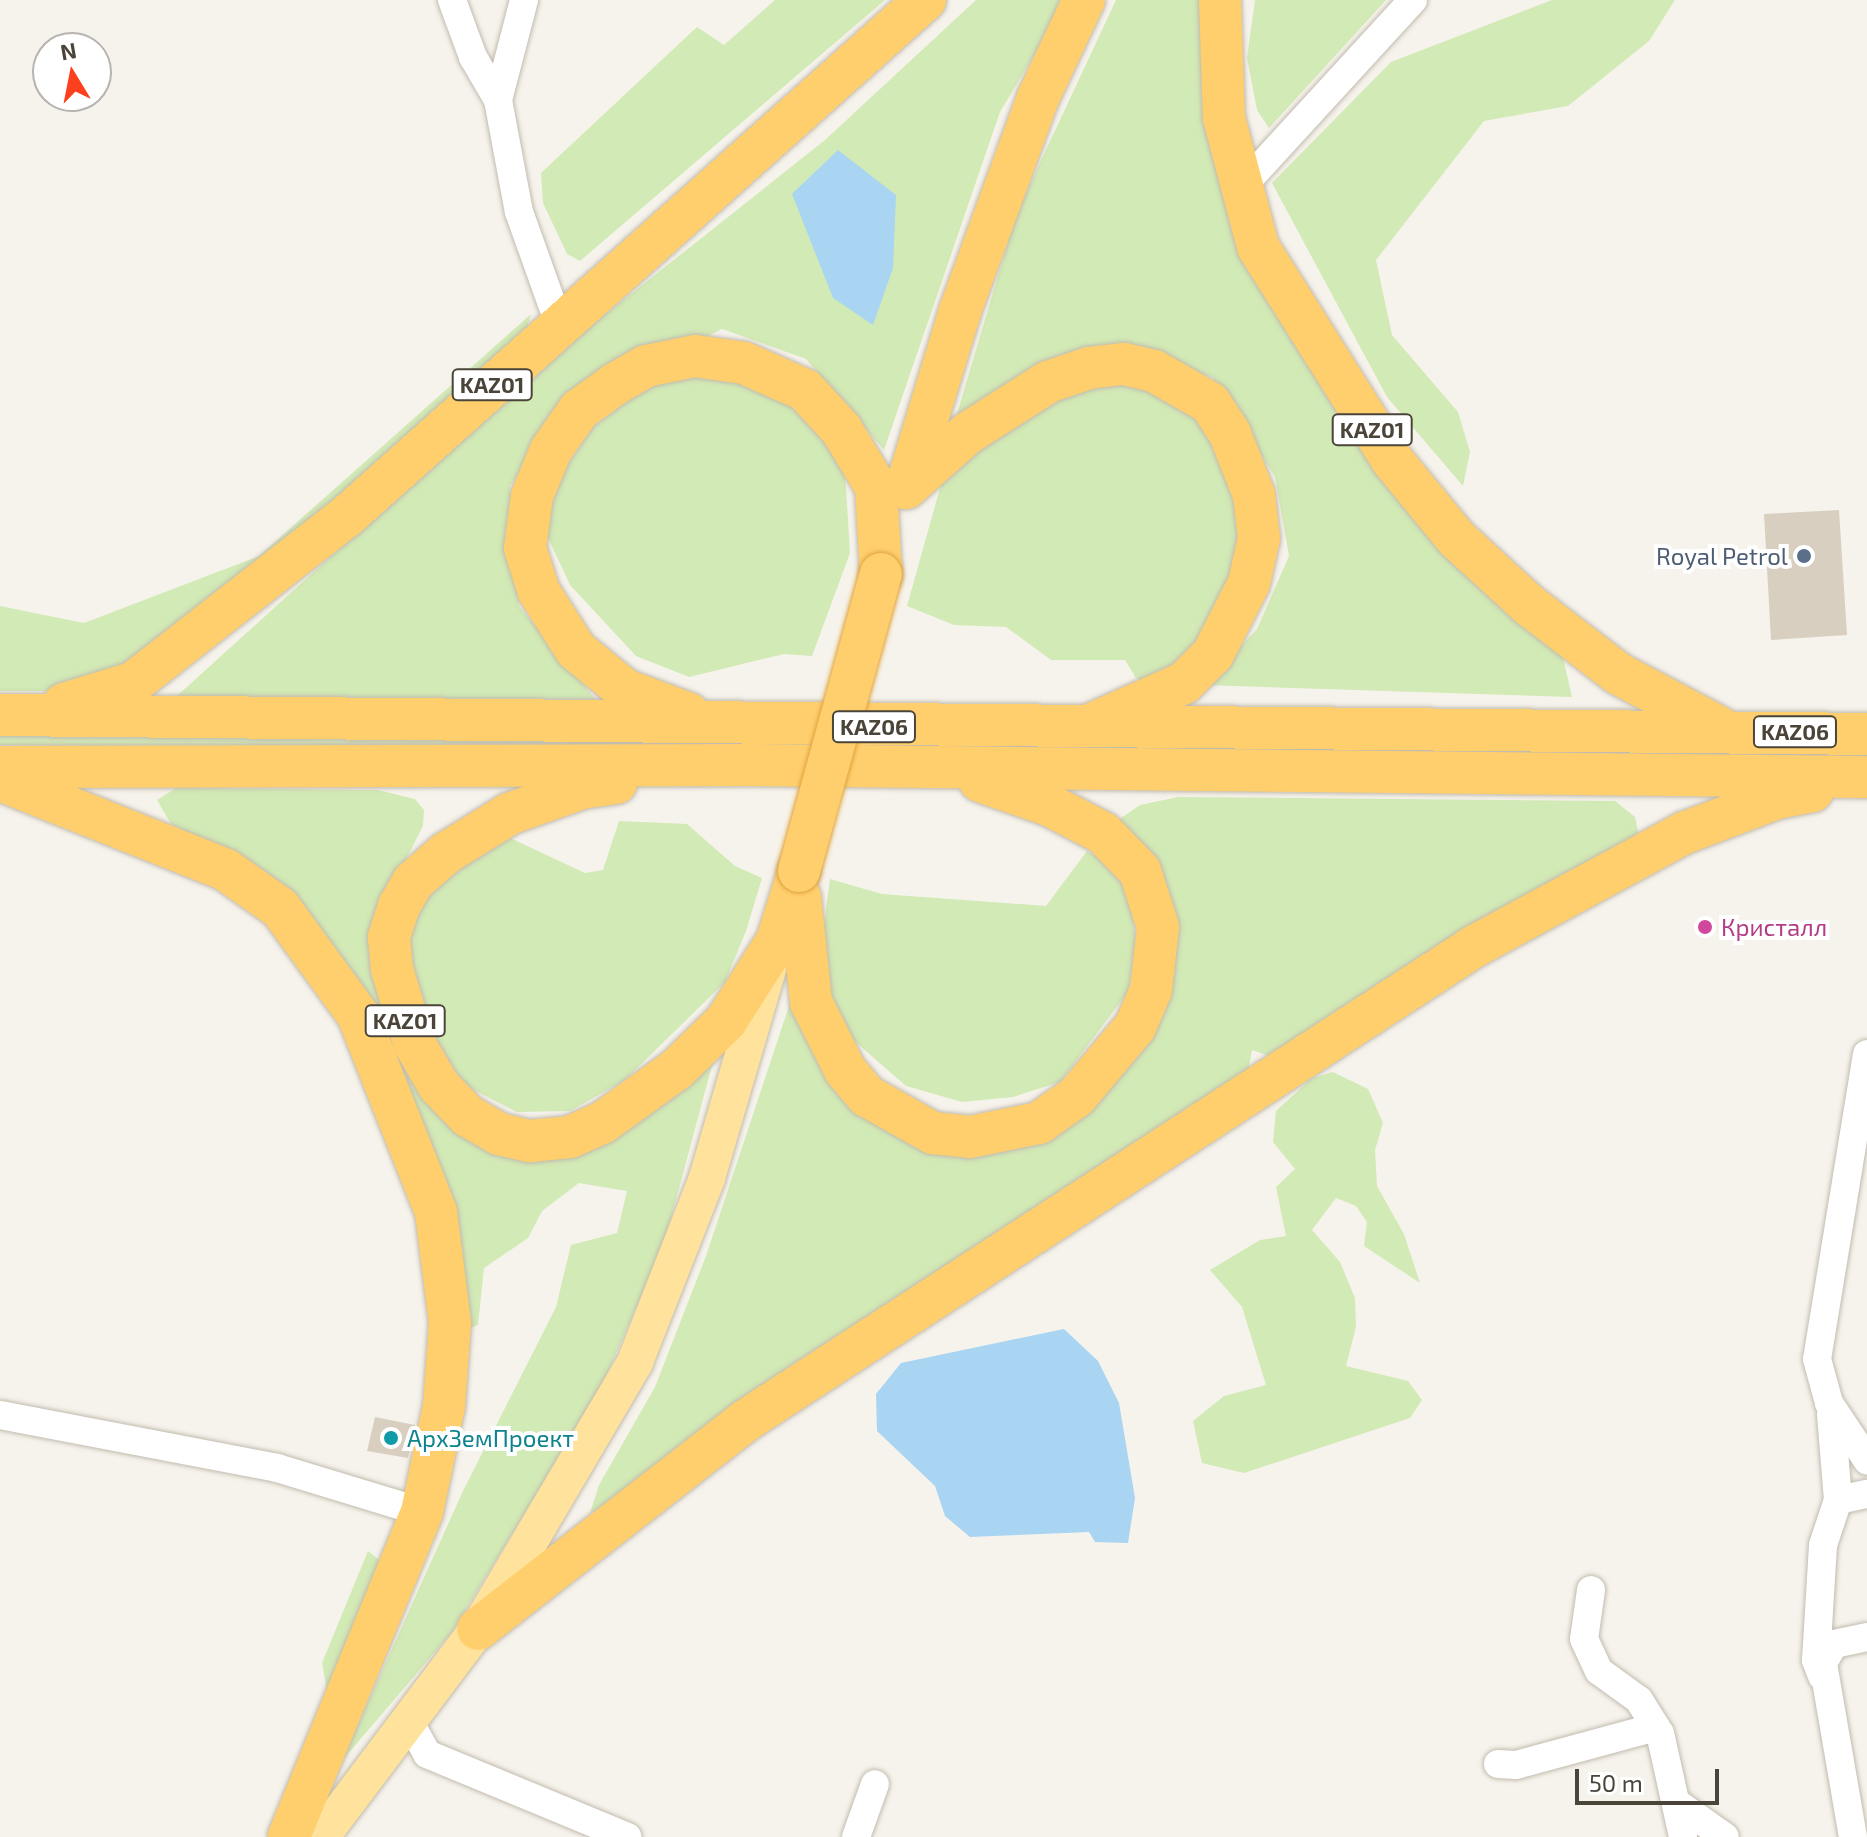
<!DOCTYPE html>
<html>
<head>
<meta charset="utf-8">
<style>
	body { margin:0 }
	#map { position:relative; width:1867px; height:1837px; overflow:hidden; background:#f6f3ec; font-family:"Exo 2",sans-serif }
	div>[style] { position:absolute }
	[style*='--x'] { left:calc(var(--x)*1px); top:calc(var(--y)*1px); width:calc(var(--w)*1px); rotate:calc(var(--a)*1deg) }
	.green>* { inset:0; background:#d2eab5 }
	.water>* { inset:0; background:#a9d4f2 }
	.building>* { inset:0; background:#d8cfc1 }
	.roads { filter:drop-shadow(0 0 2px #c2bbae) drop-shadow(0 0 2px #c2bbae) }
	.minor>* { height:28px; margin:-14px; padding:0 14px; transform-origin:14px; border-radius:14px; background:#fff }
	.major>* { height:36px; margin:-18px; padding:0 18px; transform-origin:18px; border-radius:18px; background:#ffe39c }
	.highway>* { height:42px; margin:-21px; padding:0 21px; transform-origin:21px; border-radius:21px; background:#ffcf6e }
	.bridges { filter:drop-shadow(0 0 2px #e0a43c) drop-shadow(0 0 2px #e0a43c) }
	.highway-bridge>* { height:42px; margin:-21px; padding:0 21px; transform-origin:21px; border-radius:21px; background:#ffcf6e }
	.dots>* { width:22px; height:22px; translate:-50% -50%; box-sizing:border-box; border:4px solid #fff; border-radius:50% }
	span { translate:-50% -50%; white-space:nowrap; text-align:center; line-height:1.15; -webkit-text-stroke:8px #fff; paint-order:stroke }
	.shield-label span { padding:2px 6px; background:#fff; border:2px solid; border-radius:6px; -webkit-text-stroke-width:0 }
	.shield-label { font-size:22px; color:#4b4439; font-weight:700 }
	.service-label { font-size:24px; color:#4e5e75 }
	.right { translate:-100% -50%; text-align:right }
	.hotel-label { font-size:24px; color:#b23c85 }
	.left { translate:0 -50%; text-align:left }
	.culture-label { font-size:24px; color:#0d838f }
	.north { position:absolute; left:32px; top:32px; width:80px; height:80px; box-sizing:border-box; background:#fff; border:2px solid #b7b4b0; border-radius:50%; rotate:350deg; font-size:22px; font-weight:700; line-height:32px; text-align:center; color:#4b4439 }
	.north::after { content:''; display:block; margin:auto; width:28px; height:36px; background:#fc3f1d; clip-path:polygon(50% 0,100% 100%,50% 72%,0 100%) }
	.scale { position:absolute; left:1575px; top:1769px; width:144px; height:36px; box-sizing:border-box; border:4px solid #4b4439; border-top:0; padding-left:10px; font-size:24px; line-height:28px; white-space:nowrap; color:#4b4439; -webkit-text-stroke:6px #fff; paint-order:stroke }
</style>
</head>
<body>
<div id="map">
	<div class="green">
		<i style="clip-path:polygon(775px 0,885px 0,580px 261px,567px 254px,543px 203px,541px 173px,697px 27px,724px 45px)"></i>
		<i style="clip-path:polygon(976px 0,1067px 0,1000px 112px,884px 450px,806px 359px,722px 329px,564px 408px,510px 486px,519px 606px,601px 706px,177px 696px,544px 363px,825px 140px)"></i>
		<i style="clip-path:polygon(1116px 0,1205px 0,1242px 232px,1561px 649px,1572px 697px,1205px 685px,1257px 629px,1289px 556px,1275px 477px,1212px 377px,1123px 349px,951px 434px,1017px 212px)"></i>
		<i style="clip-path:polygon(1255px 0,1386px 0,1269px 128px,1257px 110px,1247px 58px)"></i>
		<i style="clip-path:polygon(1552px 0,1675px 0,1649px 41px,1568px 106px,1484px 121px,1376px 260px,1392px 335px,1458px 412px,1470px 452px,1463px 486px,1387px 397px,1272px 183px,1391px 62px)"></i>
		<i style="clip-path:polygon(531px 314px,522px 347px,135px 668px,58px 691px,0 691px,0 606px,84px 623px,259px 556px)"></i>
		<i style="clip-path:polygon(733px 372px,793px 405px,844px 455px,850px 553px,812px 656px,784px 654px,689px 677px,636px 656px,570px 585px,544px 529px,548px 495px,592px 428px,650px 384px)"></i>
		<i style="clip-path:polygon(1154px 381px,1218px 437px,1243px 494px,1241px 576px,1198px 648px,1154px 688px,1136px 678px,1125px 660px,1051px 660px,1006px 627px,954px 625px,907px 606px,942px 481px,985px 431px,1083px 385px)"></i>
		<i style="clip-path:polygon(0 730px,1867px 744px,1867px 758px,0 745px)"></i>
		<i style="clip-path:polygon(176px 788px,378px 790px,415px 799px,424px 810px,423px 826px,381px 909px,378px 963px,507px 1149px,716px 1051px,664px 1244px,600px 1390px,452px 1632px,341px 1762px,463px 1491px,556px 1307px,571px 1245px,617px 1233px,627px 1191px,579px 1183px,542px 1211px,528px 1238px,484px 1268px,478px 1325px,465px 1330px,459px 1250px,418px 1110px,352px 970px,267px 872px,171px 824px,157px 800px)"></i>
		<i style="clip-path:polygon(1178px 797px,1615px 801px,1635px 817px,1639px 836px,1278px 1059px,1252px 1050px,1246px 1083px,788px 1367px,644px 1489px,590px 1513px,599px 1485px,655px 1387px,706px 1256px,792px 997px,848px 1101px,990px 1145px,1155px 1012px,1118px 820px,1140px 805px)"></i>
		<i style="clip-path:polygon(619px 821px,687px 824px,735px 866px,762px 878px,746px 931px,725px 982px,625px 1080px,570px 1111px,517px 1112px,466px 1086px,418px 1017px,408px 939px,431px 887px,504px 835px,585px 873px,603px 870px)"></i>
		<i style="clip-path:polygon(1087px 851px,1114px 866px,1131px 903px,1136px 943px,1128px 992px,1060px 1082px,1013px 1097px,962px 1102px,906px 1086px,835px 1024px,821px 947px,830px 879px,882px 894px,1046px 906px)"></i>
		<i style="clip-path:polygon(1333px 1072px,1368px 1089px,1383px 1123px,1375px 1150px,1377px 1186px,1404px 1234px,1420px 1283px,1364px 1246px,1367px 1222px,1356px 1206px,1336px 1198px,1312px 1230px,1340px 1262px,1355px 1298px,1356px 1327px,1346px 1366px,1408px 1381px,1422px 1400px,1410px 1418px,1244px 1473px,1202px 1463px,1193px 1421px,1224px 1396px,1266px 1385px,1242px 1307px,1210px 1270px,1260px 1240px,1286px 1236px,1276px 1187px,1295px 1169px,1273px 1142px,1276px 1111px,1312px 1078px)"></i>
		<i style="clip-path:polygon(368px 1551px,383px 1563px,327px 1691px,322px 1663px)"></i>
	</div>
	<div class="water">
		<i style="clip-path:polygon(838px 150px,896px 195px,893px 268px,873px 325px,833px 298px,792px 194px)"></i>
		<i style="clip-path:polygon(1064px 1329px,1098px 1361px,1119px 1403px,1135px 1498px,1128px 1543px,1095px 1542px,1089px 1532px,970px 1537px,945px 1516px,935px 1486px,877px 1431px,876px 1394px,901px 1363px)"></i>
	</div>
	<div class="building">
		<i style="clip-path:polygon(1839px 510px,1847px 635px,1771px 640px,1764px 514px)"></i>
		<i style="clip-path:polygon(375px 1417px,415px 1425px,408px 1458px,367px 1451px)"></i>
	</div>
	<div class="roads">
		<div class="minor">
			<i style="--x:452;--y:0;--w:61;--a:69.8"></i>
			<i style="--x:473;--y:57;--w:50;--a:59.8"></i>
			<i style="--x:498;--y:100;--w:114;--a:79.4"></i>
			<i style="--x:519;--y:212;--w:119;--a:70.3"></i>
			<i style="--x:498;--y:100;--w:103;--a:-75.4"></i>
			<i style="--x:1238;--y:191;--w:259;--a:-47.5"></i>
			<i style="--x:1867;--y:1054;--w:309;--a:99.3"></i>
			<i style="--x:1817;--y:1359;--w:46;--a:74.7"></i>
			<i style="--x:1829;--y:1403;--w:69;--a:56.3"></i>
			<i style="--x:0;--y:1415;--w:282;--a:10.8"></i>
			<i style="--x:277;--y:1468;--w:152;--a:16.9"></i>
			<i style="--x:1838;--y:1500;--w:30;--a:-12"></i>
			<i style="--x:1591;--y:1590;--w:49;--a:98.1"></i>
			<i style="--x:1584;--y:1639;--w:35;--a:65"></i>
			<i style="--x:1599;--y:1671;--w:49;--a:35.9"></i>
			<i style="--x:1639;--y:1700;--w:39;--a:58"></i>
			<i style="--x:1660;--y:1733;--w:107;--a:77.5"></i>
			<i style="--x:1822;--y:1676;--w:17;--a:-111"></i>
			<i style="--x:1816;--y:1660;--w:115;--a:-86.5"></i>
			<i style="--x:1823;--y:1545;--w:47;--a:-71.6"></i>
			<i style="--x:1838;--y:1500;--w:86;--a:-94.7"></i>
			<i style="--x:410;--y:1723;--w:35;--a:61"></i>
			<i style="--x:427;--y:1754;--w:217;--a:22.5"></i>
			<i style="--x:1498;--y:1764;--w:18;--a:3"></i>
			<i style="--x:1516;--y:1765;--w:145;--a:-15.2"></i>
			<i style="--x:1678;--y:1804;--w:57;--a:35.1"></i>
			<i style="--x:856;--y:1837;--w:56;--a:-70.3"></i>
			<i style="--x:1853;--y:1837;--w:177;--a:-99.8"></i>
			<i style="--x:1823;--y:1663;--w:22;--a:-60"></i>
			<i style="--x:1834;--y:1644;--w:34;--a:-12"></i>
		</div>
		<div class="major">
			<i style="--x:321;--y:1837;--w:261;--a:-53"></i>
			<i style="--x:478;--y:1629;--w:310;--a:-59.5"></i>
			<i style="--x:635;--y:1362;--w:198;--a:-68.6"></i>
			<i style="--x:707;--y:1178;--w:218;--a:-73.7"></i>
		</div>
		<div class="highway">
			<i style="--x:1220;--y:0;--w:118;--a:88.1"></i>
			<i style="--x:1224;--y:118;--w:133;--a:75.2"></i>
			<i style="--x:1258;--y:247;--w:252;--a:57.8"></i>
			<i style="--x:1392;--y:460;--w:102;--a:50.6"></i>
			<i style="--x:1457;--y:539;--w:98;--a:42.5"></i>
			<i style="--x:1529;--y:605;--w:113;--a:37.5"></i>
			<i style="--x:1619;--y:674;--w:117;--a:28.1"></i>
			<i style="--x:906;--y:488;--w:83;--a:-41.6"></i>
			<i style="--x:968;--y:433;--w:95;--a:-32.5"></i>
			<i style="--x:1048;--y:382;--w:43;--a:-18.9"></i>
			<i style="--x:1089;--y:368;--w:35;--a:-7"></i>
			<i style="--x:1124;--y:364;--w:31;--a:13"></i>
			<i style="--x:1154;--y:371;--w:64;--a:29.7"></i>
			<i style="--x:1210;--y:403;--w:37;--a:57"></i>
			<i style="--x:1230;--y:434;--w:66;--a:68.5"></i>
			<i style="--x:1254;--y:495;--w:43;--a:83.4"></i>
			<i style="--x:1259;--y:538;--w:46;--a:102.5"></i>
			<i style="--x:1249;--y:583;--w:80;--a:116.9"></i>
			<i style="--x:1213;--y:654;--w:41;--a:135"></i>
			<i style="--x:1184;--y:683;--w:98;--a:156"></i>
			<i style="--x:906;--y:488;--w:185;--a:-73"></i>
			<i style="--x:960;--y:311;--w:227;--a:-69.9"></i>
			<i style="--x:1038;--y:98;--w:108;--a:-64.9"></i>
			<i style="--x:64;--y:704;--w:72;--a:-16.9"></i>
			<i style="--x:133;--y:683;--w:271;--a:-38"></i>
			<i style="--x:347;--y:516;--w:775;--a:-41.76"></i>
			<i style="--x:689;--y:714;--w:68;--a:-159.4"></i>
			<i style="--x:625;--y:690;--w:63;--a:-140.8"></i>
			<i style="--x:576;--y:650;--w:69;--a:-122.5"></i>
			<i style="--x:539;--y:592;--w:46;--a:-107.7"></i>
			<i style="--x:525;--y:548;--w:52;--a:-82.3"></i>
			<i style="--x:532;--y:496;--w:50;--a:-67.6"></i>
			<i style="--x:551;--y:450;--w:49;--a:-55"></i>
			<i style="--x:579;--y:410;--w:44;--a:-35.8"></i>
			<i style="--x:615;--y:384;--w:36;--a:-30"></i>
			<i style="--x:646;--y:366;--w:50;--a:-11.5"></i>
			<i style="--x:695;--y:356;--w:49;--a:8.1"></i>
			<i style="--x:744;--y:363;--w:67;--a:23.9"></i>
			<i style="--x:805;--y:390;--w:53;--a:47.3"></i>
			<i style="--x:841;--y:429;--w:68;--a:58.9"></i>
			<i style="--x:876;--y:487;--w:87;--a:86.7"></i>
			<i style="--x:0;--y:715;--w:1867;--a:0.58"></i>
			<i style="--x:0;--y:767;--w:752;--a:-0.15"></i>
			<i style="--x:752;--y:765;--w:1115;--a:0.62"></i>
			<i style="--x:0;--y:780;--w:243;--a:21.7"></i>
			<i style="--x:226;--y:870;--w:66;--a:35.1"></i>
			<i style="--x:280;--y:908;--w:132;--a:53.9"></i>
			<i style="--x:358;--y:1015;--w:212;--a:68.4"></i>
			<i style="--x:436;--y:1212;--w:112;--a:82.8"></i>
			<i style="--x:450;--y:1323;--w:83;--a:94.1"></i>
			<i style="--x:444;--y:1406;--w:108;--a:101.7"></i>
			<i style="--x:422;--y:1512;--w:351;--a:112.3"></i>
			<i style="--x:616;--y:783;--w:34;--a:172"></i>
			<i style="--x:582;--y:788;--w:77;--a:160.4"></i>
			<i style="--x:509;--y:814;--w:74;--a:148.2"></i>
			<i style="--x:446;--y:853;--w:44;--a:138.7"></i>
			<i style="--x:413;--y:882;--w:28;--a:120"></i>
			<i style="--x:399;--y:906;--w:33;--a:108"></i>
			<i style="--x:389;--y:937;--w:32;--a:85"></i>
			<i style="--x:392;--y:969;--w:77;--a:73.4"></i>
			<i style="--x:414;--y:1043;--w:50;--a:59.8"></i>
			<i style="--x:439;--y:1086;--w:42;--a:46"></i>
			<i style="--x:468;--y:1116;--w:36;--a:30"></i>
			<i style="--x:499;--y:1134;--w:32;--a:13"></i>
			<i style="--x:530;--y:1141;--w:40;--a:-5.7"></i>
			<i style="--x:570;--y:1137;--w:35;--a:-24"></i>
			<i style="--x:602;--y:1123;--w:92;--a:-35.8"></i>
			<i style="--x:677;--y:1069;--w:69;--a:-44.4"></i>
			<i style="--x:726;--y:1021;--w:95;--a:-57.5"></i>
			<i style="--x:777;--y:941;--w:73;--a:-72.6"></i>
			<i style="--x:800;--y:897;--w:106;--a:84"></i>
			<i style="--x:811;--y:1002;--w:76;--a:63.4"></i>
			<i style="--x:845;--y:1070;--w:34;--a:50"></i>
			<i style="--x:867;--y:1096;--w:76;--a:29.3"></i>
			<i style="--x:933;--y:1133;--w:37;--a:6"></i>
			<i style="--x:970;--y:1137;--w:70;--a:-11.5"></i>
			<i style="--x:1039;--y:1123;--w:45;--a:-35.1"></i>
			<i style="--x:1076;--y:1097;--w:92;--a:-49.9"></i>
			<i style="--x:1135;--y:1027;--w:40;--a:-66.6"></i>
			<i style="--x:1151;--y:990;--w:63;--a:-83.7"></i>
			<i style="--x:1158;--y:927;--w:59;--a:-107.8"></i>
			<i style="--x:1140;--y:871;--w:53;--a:-134.2"></i>
			<i style="--x:1103;--y:833;--w:61;--a:-152.6"></i>
			<i style="--x:1049;--y:805;--w:73;--a:-160.8"></i>
			<i style="--x:478;--y:1629;--w:338;--a:-37.9"></i>
			<i style="--x:745;--y:1421;--w:871;--a:-33.05"></i>
			<i style="--x:1475;--y:946;--w:238;--a:-28.4"></i>
			<i style="--x:1684;--y:833;--w:99;--a:-20.6"></i>
			<i style="--x:1777;--y:798;--w:36;--a:-11"></i>
		</div>
	</div>
	<div class="bridges">
		<div class="highway-bridge">
			<i style="--x:799;--y:871;--w:308;--a:-74.6"></i>
		</div>
	</div>
	<div class="dots">
		<i style="left:1804px;top:556px;background:#5c6f8a"></i>
		<i style="left:1705px;top:927px;background:#d1479c"></i>
		<i style="left:391px;top:1438px;background:#0f9aa8"></i>
	</div>
	<div class="shield-label">
		<span style="left:492px;top:385px">KАZ01</span>
		<span style="left:1372px;top:430px">KАZ01</span>
		<span style="left:874px;top:727px">KАZ06</span>
		<span style="left:1795px;top:732px">KАZ06</span>
		<span style="left:405px;top:1021px">KАZ01</span>
	</div>
	<div class="service-label">
		<span class="right" style="left:1788px;top:556px">Royal Petrol</span>
	</div>
	<div class="hotel-label">
		<span class="left" style="left:1721px;top:927px">Кристалл</span>
	</div>
	<div class="culture-label">
		<span class="left" style="left:407px;top:1438px">АрхЗемПроект</span>
	</div>
	<div class="north">N</div>
	<div class="scale">50 m</div>
</div>
</body>
</html>
